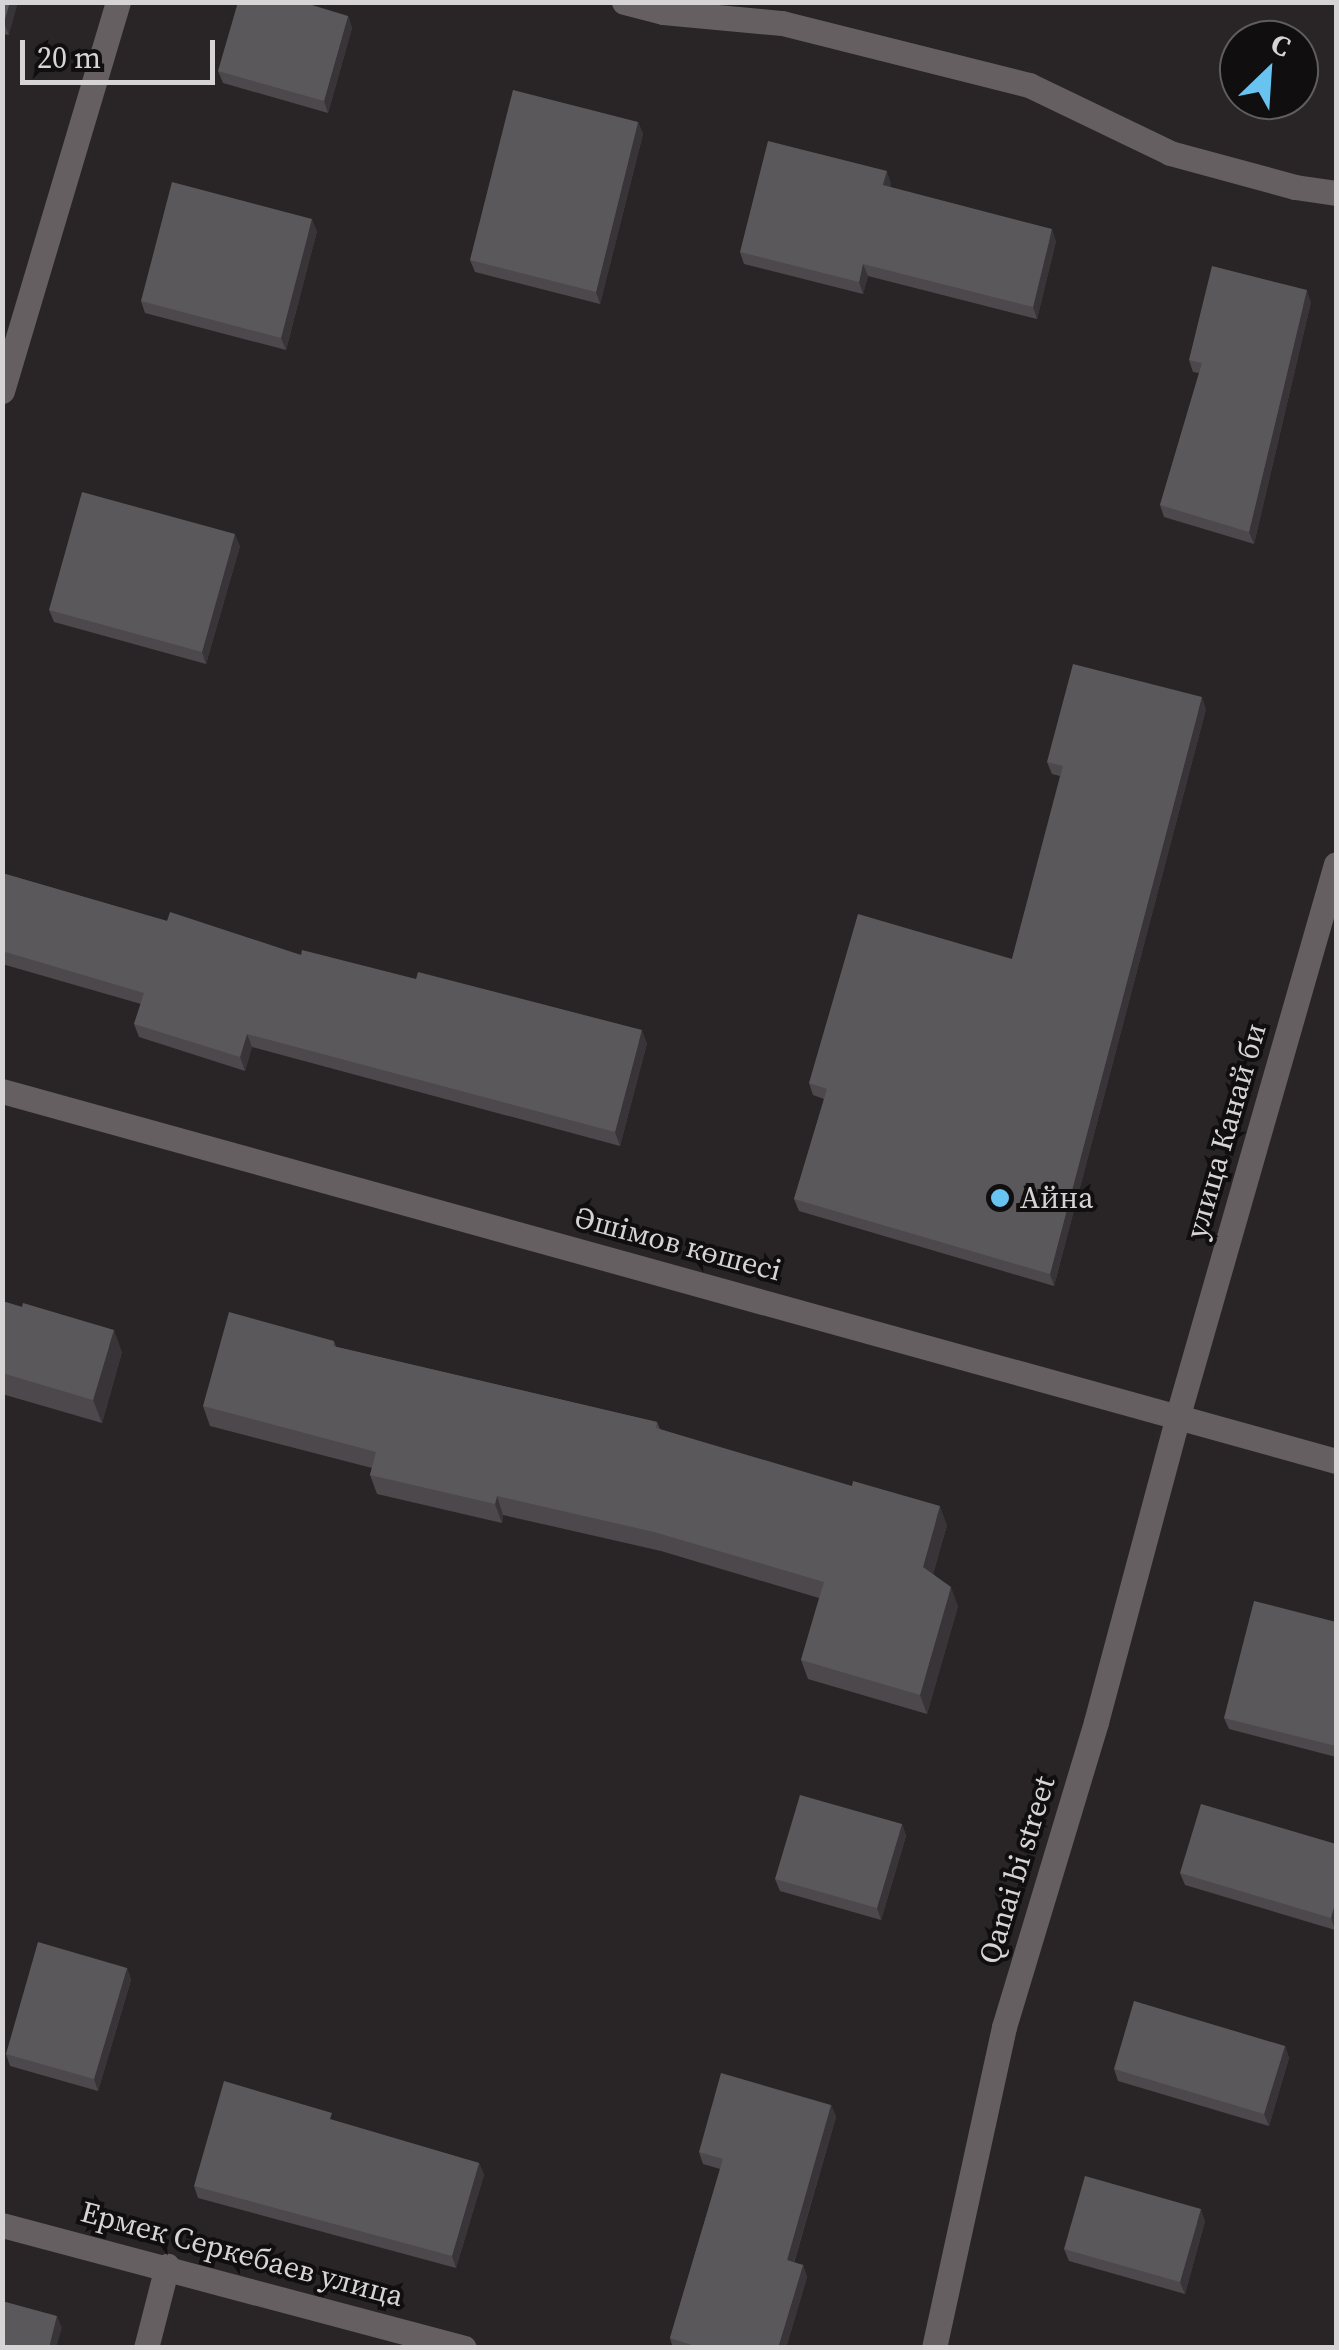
<!DOCTYPE html>
<html>
<head>
<meta charset="utf-8">
<style>
	body { margin:0 }
	#map { position:relative; width:1339px; height:2350px; overflow:hidden; background:#292426; font-family:"Source Serif 4",serif }
	div>[style] { position:absolute }
	[style*='--x'] { left:calc(var(--x)*1px); top:calc(var(--y)*1px); width:calc(var(--w)*1px); rotate:calc(var(--a)*1deg) }
	.street>* { height:25px; margin:-12.5px; padding:0 12.5px; transform-origin:12.5px; border-radius:12.5px; background:#655f62 }
	.secondary>* { height:25px; margin:-12.5px; padding:0 12.5px; transform-origin:12.5px; border-radius:12.5px; background:#655f62 }
	.wall>* { inset:0; background:#4c484c }
	.shaded-wall>* { inset:0; background:#383437 }
	.building>* { inset:0; background:#5b585b }
	.dots>* { width:28px; height:28px; translate:-50% -50%; box-sizing:border-box; border:5px solid #100e0f; border-radius:50% }
	span { translate:-50% -50%; white-space:nowrap; text-align:center; line-height:1.15; -webkit-text-stroke:8px #100e0f; paint-order:stroke }
	.street-label { font-size:30px; color:#d7d4d5 }
	.poi-label { font-size:30px; color:#d7d4d5 }
	.left { translate:0 -50%; text-align:left }
	.frame { position:absolute; inset:0; border:5px solid #d7d4d5; pointer-events:none }
	.north { position:absolute; left:1219px; top:20px; width:100px; height:100px; box-sizing:border-box; background:#100e0f; border:2px solid #605d5e; border-radius:50%; rotate:25deg; font-size:28px; font-weight:700; line-height:40px; text-align:center; color:#d7d4d5 }
	.north::after { content:''; display:block; margin:auto; width:35px; height:45px; background:#69c3f1; clip-path:polygon(50% 0,100% 100%,50% 72%,0 100%) }
	.scale { position:absolute; left:20px; top:40px; width:195px; height:45px; box-sizing:border-box; border:5px solid #d7d4d5; border-top:0; padding-left:12px; font-size:30px; line-height:35px; white-space:nowrap; color:#d7d4d5; -webkit-text-stroke:8px #100e0f; paint-order:stroke }
</style>
</head>
<body>
<div id="map">
	<div class="street">
		<i style="--x:624;--y:2;--w:40;--a:14.4"></i>
		<i style="--x:663;--y:12;--w:120;--a:5.3"></i>
		<i style="--x:782;--y:23;--w:255;--a:14.1"></i>
		<i style="--x:1029;--y:85;--w:157;--a:25.7"></i>
		<i style="--x:1170;--y:153;--w:130;--a:15.2"></i>
		<i style="--x:1295;--y:187;--w:41;--a:8.3"></i>
		<i style="--x:2;--y:391;--w:406;--a:-73.4"></i>
		<i style="--x:2;--y:2225;--w:478;--a:14.9"></i>
		<i style="--x:146;--y:2348;--w:85;--a:-75.6"></i>
		<i style="--x:934;--y:2348;--w:329;--a:-77.7"></i>
		<i style="--x:1004;--y:2027;--w:319;--a:-73.2"></i>
		<i style="--x:1096;--y:1722;--w:318;--a:-75"></i>
	</div>
	<div class="secondary">
		<i style="--x:2;--y:1091;--w:1384;--a:15.5"></i>
		<i style="--x:1178;--y:1415;--w:573;--a:-74"></i>
	</div>
	<div class="wall">
		<i style="clip-path:polygon(2px 2px,9px 35px,2px 34px)"></i>
		<i style="clip-path:polygon(348px 16px,352px 28px,328px 113px,223px 83px,218px 71px)"></i>
		<i style="clip-path:polygon(638px 122px,643px 134px,600px 304px,475px 272px,470px 260px)"></i>
		<i style="clip-path:polygon(891px 183px,890px 187px,1056px 241px,1037px 319px,868px 276px,863px 294px,744px 264px,740px 252px)"></i>
		<i style="clip-path:polygon(317px 231px,286px 350px,145px 313px,141px 301px)"></i>
		<i style="clip-path:polygon(1311px 302px,1254px 544px,1164px 517px,1160px 505px,1199px 373px,1193px 372px,1189px 360px)"></i>
		<i style="clip-path:polygon(240px 546px,206px 664px,54px 622px,49px 610px)"></i>
		<i style="clip-path:polygon(1206px 709px,1054px 1286px,799px 1211px,794px 1199px,824px 1099px,813px 1095px,809px 1083px,1012px 959px,1060px 776px,1052px 774px,1047px 762px)"></i>
		<i style="clip-path:polygon(2px 873px,167px 921px,647px 1043px,620px 1146px,252px 1047px,245px 1071px,139px 1037px,134px 1024px,141px 1004px,2px 964px)"></i>
		<i style="clip-path:polygon(2px 1301px,22px 1307px,122px 1352px,102px 1423px,2px 1394px)"></i>
		<i style="clip-path:polygon(334px 1341px,336px 1347px,657px 1422px,660px 1429px,947px 1525px,933px 1574px,958px 1606px,927px 1714px,808px 1679px,801px 1660px,819px 1598px,661px 1551px,503px 1515px,502px 1523px,377px 1494px,370px 1475px,372px 1468px,210px 1426px,203px 1406px)"></i>
		<i style="clip-path:polygon(1336px 1622px,1336px 1757px,1229px 1729px,1224px 1718px)"></i>
		<i style="clip-path:polygon(902px 1824px,906px 1836px,881px 1920px,780px 1891px,775px 1879px)"></i>
		<i style="clip-path:polygon(1336px 1844px,1335px 1930px,1185px 1885px,1180px 1873px)"></i>
		<i style="clip-path:polygon(127px 1968px,131px 1980px,98px 2091px,10px 2066px,6px 2054px)"></i>
		<i style="clip-path:polygon(1285px 2046px,1289px 2058px,1269px 2126px,1118px 2081px,1114px 2069px)"></i>
		<i style="clip-path:polygon(831px 2105px,836px 2117px,794px 2263px,803px 2265px,807px 2277px,786px 2348px,673px 2348px,670px 2338px,720px 2169px,703px 2164px,699px 2152px)"></i>
		<i style="clip-path:polygon(335px 2121px,479px 2163px,484px 2175px,456px 2268px,198px 2198px,194px 2186px)"></i>
		<i style="clip-path:polygon(1205px 2221px,1185px 2294px,1069px 2261px,1064px 2249px)"></i>
	</div>
	<div class="shaded-wall">
		<i style="clip-path:polygon(10px 2px,18px 2px,9px 35px,4px 23px)"></i>
		<i style="clip-path:polygon(348px 16px,352px 28px,328px 113px,324px 101px)"></i>
		<i style="clip-path:polygon(638px 122px,643px 134px,600px 304px,596px 292px)"></i>
		<i style="clip-path:polygon(887px 171px,891px 183px,888px 197px,883px 185px)"></i>
		<i style="clip-path:polygon(312px 219px,317px 231px,286px 350px,281px 338px)"></i>
		<i style="clip-path:polygon(1052px 229px,1056px 241px,1037px 319px,1033px 307px)"></i>
		<i style="clip-path:polygon(863px 264px,868px 276px,863px 294px,859px 282px)"></i>
		<i style="clip-path:polygon(1307px 290px,1311px 302px,1254px 544px,1249px 532px)"></i>
		<i style="clip-path:polygon(235px 534px,240px 546px,206px 664px,202px 652px)"></i>
		<i style="clip-path:polygon(1202px 697px,1206px 709px,1054px 1286px,1050px 1274px)"></i>
		<i style="clip-path:polygon(642px 1030px,647px 1043px,620px 1146px,615px 1132px)"></i>
		<i style="clip-path:polygon(247px 1034px,252px 1047px,245px 1071px,240px 1057px)"></i>
		<i style="clip-path:polygon(114px 1330px,122px 1352px,102px 1423px,93px 1400px)"></i>
		<i style="clip-path:polygon(497px 1496px,503px 1515px,502px 1523px,495px 1504px)"></i>
		<i style="clip-path:polygon(940px 1506px,947px 1525px,930px 1586px,923px 1567px)"></i>
		<i style="clip-path:polygon(951px 1587px,958px 1606px,927px 1714px,920px 1695px)"></i>
		<i style="clip-path:polygon(902px 1824px,906px 1836px,881px 1920px,877px 1908px)"></i>
		<i style="clip-path:polygon(1336px 1899px,1336px 1925px,1335px 1930px,1331px 1918px)"></i>
		<i style="clip-path:polygon(127px 1968px,131px 1980px,98px 2091px,94px 2079px)"></i>
		<i style="clip-path:polygon(1285px 2046px,1289px 2058px,1269px 2126px,1264px 2114px)"></i>
		<i style="clip-path:polygon(831px 2105px,836px 2117px,791px 2272px,787px 2260px)"></i>
		<i style="clip-path:polygon(479px 2163px,484px 2175px,456px 2268px,452px 2256px)"></i>
		<i style="clip-path:polygon(1201px 2209px,1205px 2221px,1185px 2294px,1180px 2282px)"></i>
		<i style="clip-path:polygon(803px 2265px,807px 2277px,786px 2348px,778px 2348px)"></i>
		<i style="clip-path:polygon(57px 2316px,62px 2328px,56px 2348px,49px 2348px)"></i>
	</div>
	<div class="building">
		<i style="clip-path:polygon(2px 2px,10px 2px,4px 23px,2px 22px)"></i>
		<i style="clip-path:polygon(238px 2px,302px 2px,348px 16px,324px 101px,218px 71px)"></i>
		<i style="clip-path:polygon(513px 90px,638px 122px,596px 292px,470px 260px)"></i>
		<i style="clip-path:polygon(768px 141px,887px 171px,883px 185px,1052px 229px,1033px 307px,863px 264px,859px 282px,740px 252px)"></i>
		<i style="clip-path:polygon(172px 182px,312px 219px,281px 338px,141px 301px)"></i>
		<i style="clip-path:polygon(1212px 266px,1307px 290px,1249px 532px,1160px 505px,1202px 363px,1189px 360px)"></i>
		<i style="clip-path:polygon(82px 492px,235px 534px,202px 652px,49px 610px)"></i>
		<i style="clip-path:polygon(1073px 664px,1202px 697px,1050px 1274px,794px 1199px,827px 1089px,809px 1083px,858px 914px,1012px 959px,1063px 766px,1047px 762px)"></i>
		<i style="clip-path:polygon(2px 873px,167px 921px,170px 912px,301px 955px,302px 950px,416px 979px,418px 972px,642px 1030px,615px 1132px,247px 1034px,240px 1057px,134px 1024px,144px 993px,2px 951px)"></i>
		<i style="clip-path:polygon(2px 1301px,22px 1307px,23px 1303px,114px 1330px,93px 1400px,2px 1373px)"></i>
		<i style="clip-path:polygon(229px 1312px,334px 1341px,333px 1346px,657px 1422px,656px 1428px,852px 1486px,853px 1481px,940px 1506px,923px 1567px,951px 1587px,920px 1695px,801px 1660px,824px 1582px,654px 1532px,497px 1496px,495px 1504px,370px 1475px,376px 1452px,203px 1406px)"></i>
		<i style="clip-path:polygon(1254px 1601px,1336px 1622px,1336px 1746px,1224px 1718px)"></i>
		<i style="clip-path:polygon(800px 1795px,902px 1824px,877px 1908px,775px 1879px)"></i>
		<i style="clip-path:polygon(1201px 1804px,1336px 1844px,1336px 1899px,1331px 1918px,1180px 1873px)"></i>
		<i style="clip-path:polygon(38px 1942px,127px 1968px,94px 2079px,6px 2054px)"></i>
		<i style="clip-path:polygon(1134px 2001px,1285px 2046px,1264px 2114px,1114px 2069px)"></i>
		<i style="clip-path:polygon(721px 2073px,831px 2105px,787px 2260px,803px 2265px,778px 2348px,701px 2348px,670px 2338px,723px 2159px,699px 2152px)"></i>
		<i style="clip-path:polygon(224px 2081px,332px 2113px,330px 2119px,479px 2163px,452px 2256px,194px 2186px)"></i>
		<i style="clip-path:polygon(1085px 2176px,1201px 2209px,1180px 2282px,1064px 2249px)"></i>
		<i style="clip-path:polygon(2px 2301px,57px 2316px,49px 2348px,2px 2348px)"></i>
	</div>
	<div class="dots">
		<i style="left:1000px;top:1198px;background:#69c3f1"></i>
	</div>
	<div class="street-label">
		<span style="left:1226px;top:1131px;rotate:-74deg">улица Канай би</span>
		<span style="left:678px;top:1244px;rotate:15deg">Әшімов көшесі</span>
		<span style="left:1017px;top:1870px;rotate:-73deg">Qanai bi street</span>
		<span style="left:242px;top:2254px;rotate:15deg">Ермек Серкебаев улица</span>
	</div>
	<div class="poi-label">
		<span class="left" style="left:1020px;top:1198px">Айна</span>
	</div>
	<div class="frame"></div>
	<div class="north">С</div>
	<div class="scale">20 m</div>
</div>
</body>
</html>
